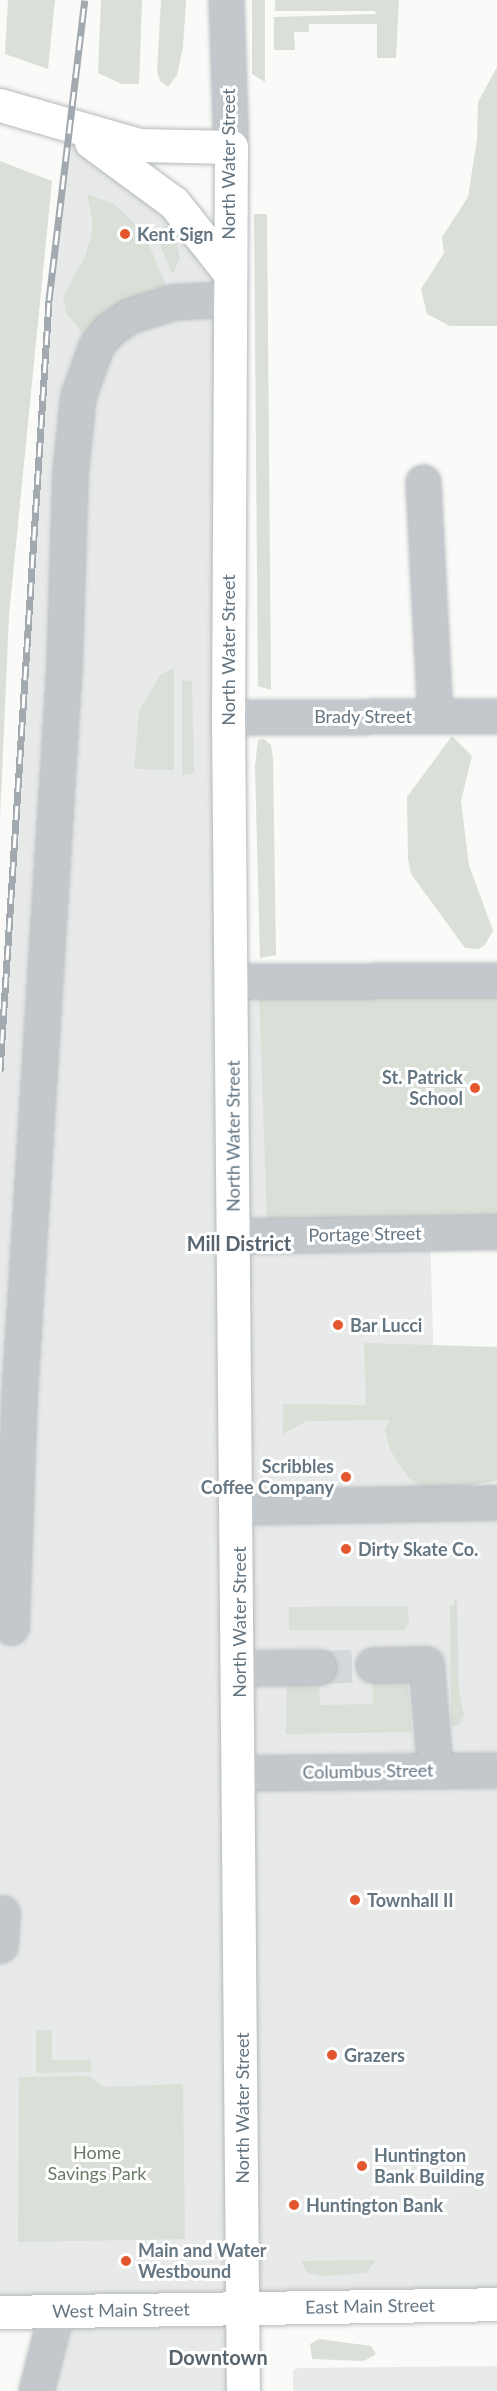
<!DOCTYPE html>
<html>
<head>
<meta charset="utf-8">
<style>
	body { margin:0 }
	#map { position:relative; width:497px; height:2391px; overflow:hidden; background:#fafaf8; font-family:Lato,sans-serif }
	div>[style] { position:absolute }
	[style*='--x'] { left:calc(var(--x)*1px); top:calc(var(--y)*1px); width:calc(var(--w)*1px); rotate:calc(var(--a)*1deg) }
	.built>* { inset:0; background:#e8e9e9 }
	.green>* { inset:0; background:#dadfd7 }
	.minor-tunnel>* { height:33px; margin-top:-16.5px; transform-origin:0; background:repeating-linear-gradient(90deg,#d5d9db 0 33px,transparent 0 49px) }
	.roads { filter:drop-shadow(0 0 2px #b5babe) drop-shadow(0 0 2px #b5babe) }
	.minor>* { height:33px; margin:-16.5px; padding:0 16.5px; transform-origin:16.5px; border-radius:16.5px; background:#c3c8cc }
	.major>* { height:33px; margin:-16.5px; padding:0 16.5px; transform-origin:16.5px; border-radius:16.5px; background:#fff }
	.rail>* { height:7px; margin-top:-3.5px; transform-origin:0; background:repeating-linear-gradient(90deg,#fff 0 14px,#a2aab0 0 28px); box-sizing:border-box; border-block:2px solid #a2aab0 }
	.dots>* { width:16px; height:16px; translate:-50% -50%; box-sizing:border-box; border:3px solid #fff; border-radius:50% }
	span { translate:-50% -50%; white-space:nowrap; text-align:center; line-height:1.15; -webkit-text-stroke:6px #fff; paint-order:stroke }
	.street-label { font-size:18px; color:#657683 }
	.poi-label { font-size:18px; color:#657683; font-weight:700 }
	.left { translate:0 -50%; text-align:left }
	.right { translate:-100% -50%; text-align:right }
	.park-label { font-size:18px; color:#687a64 }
	.neighbourhood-label { font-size:20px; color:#57646e; font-weight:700 }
</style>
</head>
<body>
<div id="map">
	<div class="built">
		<i style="clip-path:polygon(69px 128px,228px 271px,232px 981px,444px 980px,430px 1233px,438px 1503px,497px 1502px,497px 2304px,0 2312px,0 1071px,49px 300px)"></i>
		<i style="clip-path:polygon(239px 2313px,240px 2391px,37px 2391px,59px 2315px)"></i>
		<i style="clip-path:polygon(497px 2366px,497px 2391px,293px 2391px,293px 2370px,298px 2368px)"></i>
	</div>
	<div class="green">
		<i style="clip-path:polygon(8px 0,55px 0,48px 69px,5px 54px)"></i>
		<i style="clip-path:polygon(101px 0,142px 0,139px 84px,122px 84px,98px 73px)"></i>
		<i style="clip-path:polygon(161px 0,186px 0,183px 47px,177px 75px,168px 87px,160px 81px,157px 71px)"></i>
		<i style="clip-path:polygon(252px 0,265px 0,265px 82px,252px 74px)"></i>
		<i style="clip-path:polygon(275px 0,399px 0,396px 58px,377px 58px,377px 24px,309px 24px,309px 32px,294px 32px,295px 50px,274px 50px,274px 17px,376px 14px,375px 11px,275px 11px)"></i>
		<i style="clip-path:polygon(497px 67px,497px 326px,450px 326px,427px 314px,421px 289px,444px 253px,442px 237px,468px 197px,477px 139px,478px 102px)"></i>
		<i style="clip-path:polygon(0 161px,52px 181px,9px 615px,0 820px)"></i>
		<i style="clip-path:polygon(87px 194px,114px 204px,130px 219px,146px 238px,166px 285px,85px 337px,66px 312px,63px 296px,85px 257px,91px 236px,93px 223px)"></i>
		<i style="clip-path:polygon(254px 214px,267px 214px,271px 690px,258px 686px)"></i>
		<i style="clip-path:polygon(172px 225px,180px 257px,173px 275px,157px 239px,163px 227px)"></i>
		<i style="clip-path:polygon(174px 668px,174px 770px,134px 769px,139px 711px,160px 675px)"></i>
		<i style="clip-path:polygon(182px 680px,192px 681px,194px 773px,182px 775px)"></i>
		<i style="clip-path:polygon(452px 736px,472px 756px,461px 801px,469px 865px,493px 931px,484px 946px,478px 949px,465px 948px,411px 874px,408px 859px,407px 797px)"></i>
		<i style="clip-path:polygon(264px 739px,271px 745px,273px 758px,276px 955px,260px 958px,255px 766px,258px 740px)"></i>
		<i style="clip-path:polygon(497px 986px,497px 1219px,267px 1221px,259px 990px)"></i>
		<i style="clip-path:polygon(364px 1343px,497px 1347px,497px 1481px,427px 1492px,408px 1477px,390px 1450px,385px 1429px,390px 1420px,307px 1421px,283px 1434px,283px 1404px,366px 1405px)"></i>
		<i style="clip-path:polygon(454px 1600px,457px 1600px,459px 1691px,464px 1715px,459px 1725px,451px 1727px,450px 1605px,454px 1605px)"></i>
		<i style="clip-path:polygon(407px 1606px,409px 1623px,404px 1630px,289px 1630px,289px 1607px)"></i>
		<i style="clip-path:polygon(373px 1673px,403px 1677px,407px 1682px,412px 1732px,286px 1734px,287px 1675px,319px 1676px,320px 1705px,373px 1704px)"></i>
		<i style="clip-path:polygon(36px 2030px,52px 2030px,52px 2060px,91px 2060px,91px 2072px,36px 2073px)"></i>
		<i style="clip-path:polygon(89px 2076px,103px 2087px,183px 2084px,185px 2239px,18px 2242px,19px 2077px)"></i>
		<i style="clip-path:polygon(376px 2260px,367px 2273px,321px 2276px,306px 2272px,302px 2261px)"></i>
		<i style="clip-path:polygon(319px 2339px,371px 2346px,376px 2354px,364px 2361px,312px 2359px,310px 2344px)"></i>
	</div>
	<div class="minor-tunnel">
		<i style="--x:319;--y:1667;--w:54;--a:-2.1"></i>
	</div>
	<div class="roads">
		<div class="minor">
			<i style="--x:226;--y:0;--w:147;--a:88.1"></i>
			<i style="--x:423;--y:482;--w:234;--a:87.1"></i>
			<i style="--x:228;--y:717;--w:269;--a:-0.2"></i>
			<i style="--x:232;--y:981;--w:265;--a:-0.2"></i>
			<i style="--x:233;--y:1236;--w:264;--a:-0.9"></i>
			<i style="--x:238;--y:1507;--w:259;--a:-1.1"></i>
			<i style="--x:11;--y:1627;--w:229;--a:-88"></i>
			<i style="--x:19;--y:1398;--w:733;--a:-86.48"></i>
			<i style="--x:64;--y:666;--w:193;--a:-88.2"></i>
			<i style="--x:70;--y:473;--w:77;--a:-84.1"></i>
			<i style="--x:78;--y:396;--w:53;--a:-70.2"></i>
			<i style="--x:96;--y:346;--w:21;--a:-51"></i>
			<i style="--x:109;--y:330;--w:24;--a:-35"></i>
			<i style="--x:129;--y:316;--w:46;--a:-17.7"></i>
			<i style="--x:173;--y:302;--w:55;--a:-3.1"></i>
			<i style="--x:373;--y:1665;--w:53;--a:-1.1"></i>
			<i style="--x:426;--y:1664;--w:106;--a:85.1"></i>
			<i style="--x:239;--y:1668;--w:80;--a:-0.7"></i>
			<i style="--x:239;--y:1773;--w:258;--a:-0.7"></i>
			<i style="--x:0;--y:1945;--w:32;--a:-86"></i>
			<i style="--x:36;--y:2391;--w:81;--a:-75.8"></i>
		</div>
		<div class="major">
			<i style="--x:0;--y:105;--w:145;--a:16.1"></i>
			<i style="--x:139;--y:145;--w:92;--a:1.2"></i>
			<i style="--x:231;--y:147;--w:570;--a:90.3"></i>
			<i style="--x:228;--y:717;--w:1674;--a:89.49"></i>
			<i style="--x:91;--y:142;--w:103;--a:36.3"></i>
			<i style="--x:174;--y:203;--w:87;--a:51.5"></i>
			<i style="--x:0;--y:2312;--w:497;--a:-0.9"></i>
		</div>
	</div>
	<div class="rail">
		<i style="--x:0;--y:1071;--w:773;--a:-86.36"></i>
		<i style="--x:49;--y:300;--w:302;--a:-83.2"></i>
	</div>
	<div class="dots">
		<i style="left:125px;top:234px;background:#e4572e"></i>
		<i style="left:475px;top:1088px;background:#e4572e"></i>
		<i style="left:338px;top:1325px;background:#e4572e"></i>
		<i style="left:346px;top:1477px;background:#e4572e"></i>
		<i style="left:346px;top:1549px;background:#e4572e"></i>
		<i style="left:355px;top:1900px;background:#e4572e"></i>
		<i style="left:332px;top:2055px;background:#e4572e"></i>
		<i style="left:362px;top:2166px;background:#e4572e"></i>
		<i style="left:294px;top:2205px;background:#e4572e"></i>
		<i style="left:126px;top:2261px;background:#e4572e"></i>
	</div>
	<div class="street-label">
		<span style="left:228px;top:164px;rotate:-90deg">North Water Street</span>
		<span style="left:228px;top:650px;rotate:-90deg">North Water Street</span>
		<span style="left:363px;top:716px">Brady Street</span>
		<span style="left:233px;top:1136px;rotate:-90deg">North Water Street</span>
		<span style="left:365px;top:1234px;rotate:-1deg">Portage Street</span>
		<span style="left:239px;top:1622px;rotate:-90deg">North Water Street</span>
		<span style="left:368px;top:1771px;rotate:-1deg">Columbus Street</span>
		<span style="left:242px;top:2108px;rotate:-90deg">North Water Street</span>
		<span style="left:370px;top:2306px;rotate:-1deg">East Main Street</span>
		<span style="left:121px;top:2310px;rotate:-1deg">West Main Street</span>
	</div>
	<div class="poi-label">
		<span class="left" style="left:137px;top:234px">Kent Sign</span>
		<span class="right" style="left:463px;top:1088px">St. Patrick<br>School</span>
		<span class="left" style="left:350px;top:1325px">Bar Lucci</span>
		<span class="right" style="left:334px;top:1477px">Scribbles<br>Coffee Company</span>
		<span class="left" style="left:358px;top:1549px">Dirty Skate Co.</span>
		<span class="left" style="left:367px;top:1900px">Townhall II</span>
		<span class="left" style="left:344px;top:2055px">Grazers</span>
		<span class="left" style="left:374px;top:2166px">Huntington<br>Bank Building</span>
		<span class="left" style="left:306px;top:2205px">Huntington Bank</span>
		<span class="left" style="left:138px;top:2261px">Main and Water<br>Westbound</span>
	</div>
	<div class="park-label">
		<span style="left:97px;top:2163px">Home<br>Savings Park</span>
	</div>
	<div class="neighbourhood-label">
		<span style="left:239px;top:1243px">Mill District</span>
		<span style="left:218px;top:2357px">Downtown</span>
	</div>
</div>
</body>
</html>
